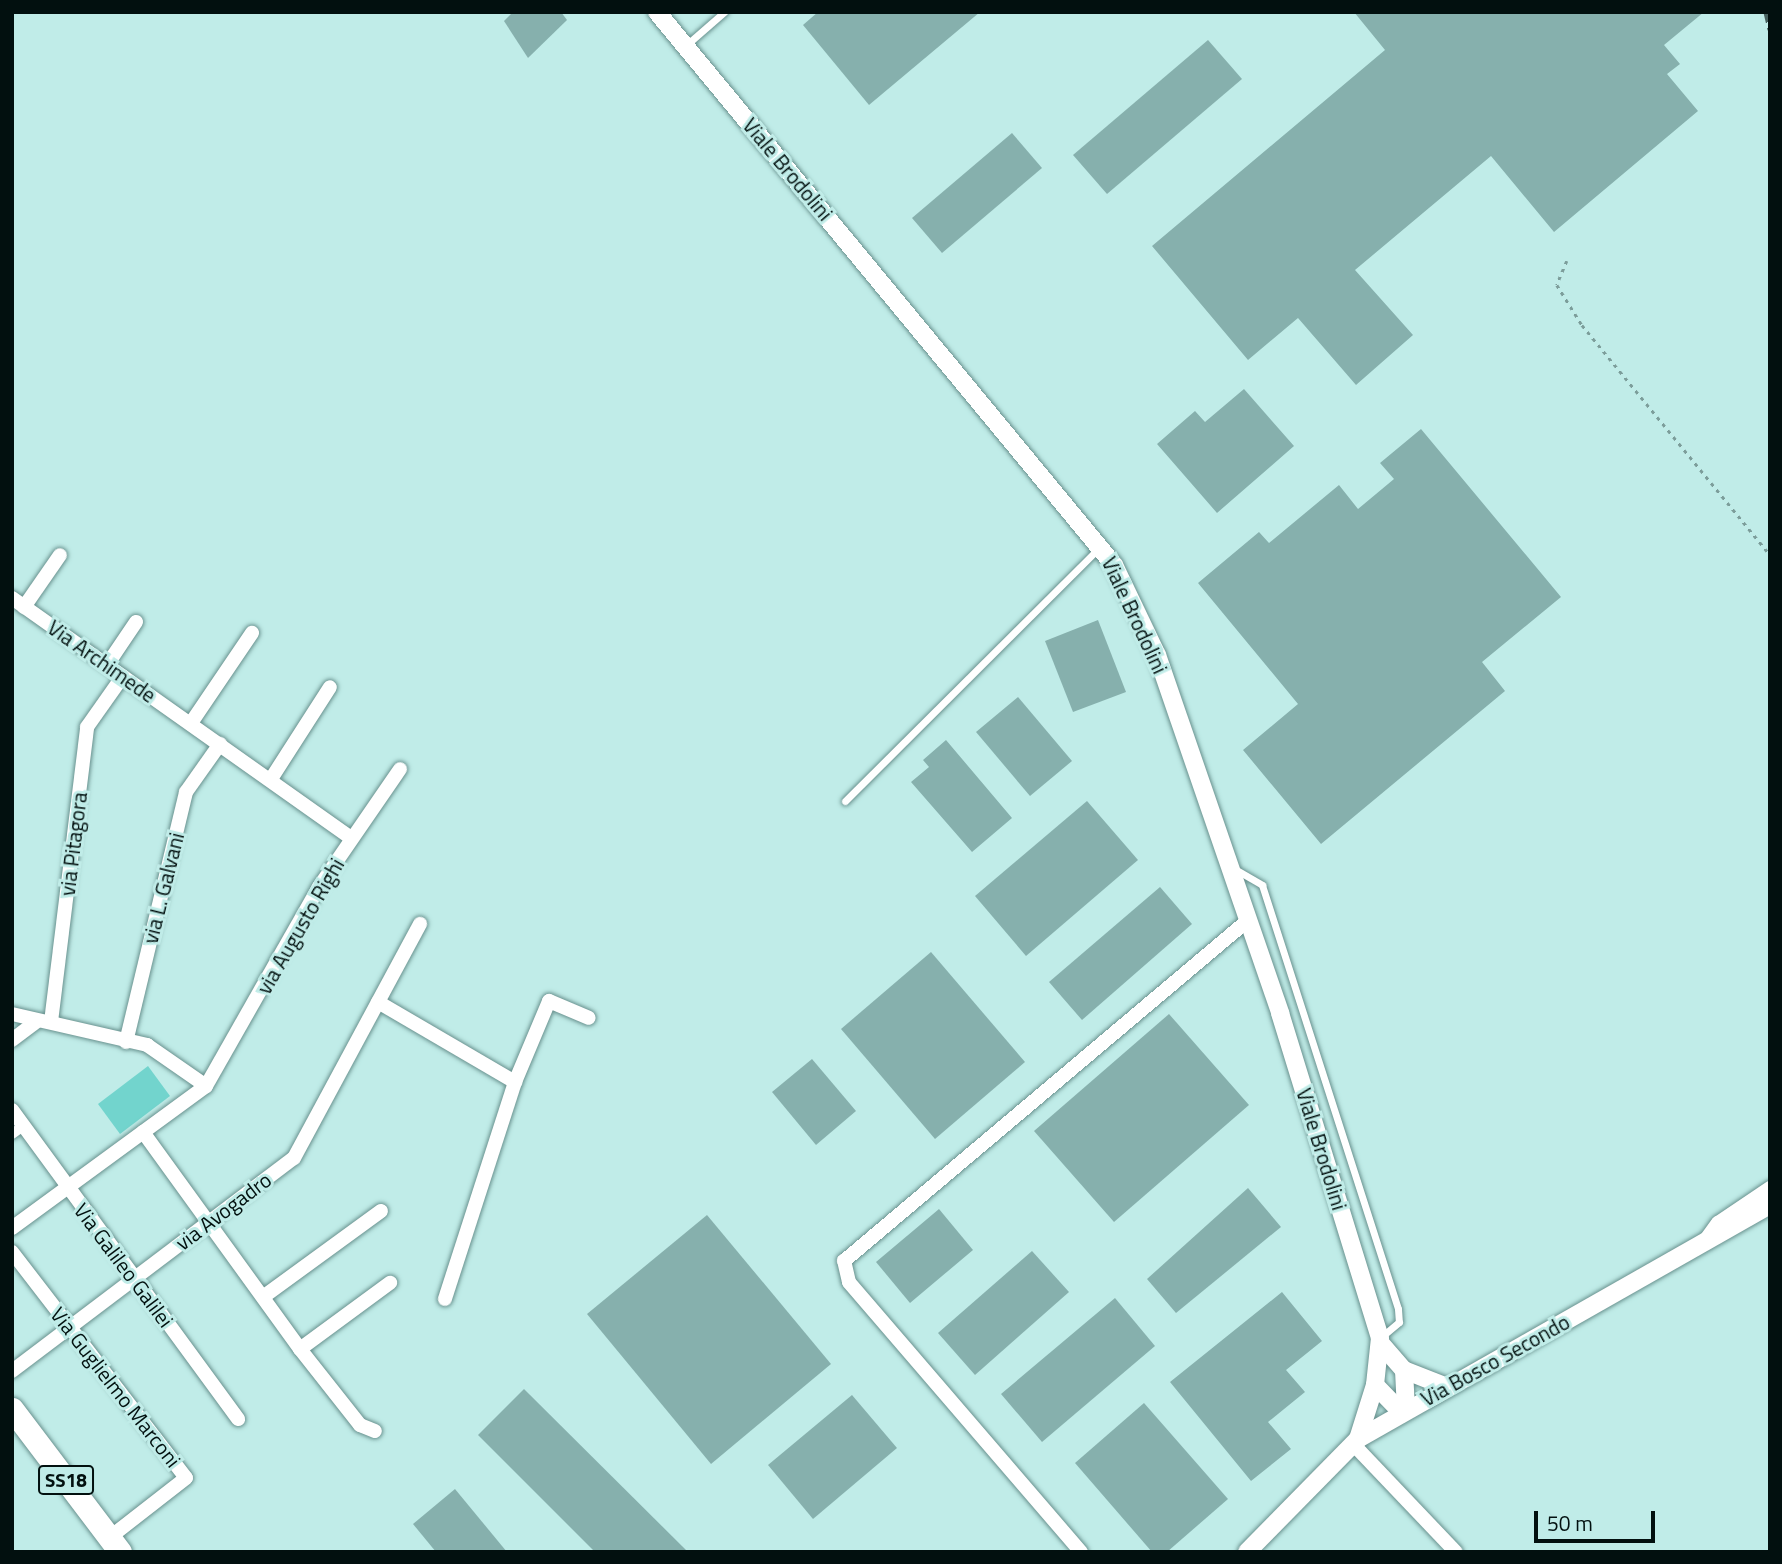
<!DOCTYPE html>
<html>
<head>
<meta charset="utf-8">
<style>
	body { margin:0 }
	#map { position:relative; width:1782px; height:1564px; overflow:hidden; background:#c0ece8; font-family:"Titillium Web",sans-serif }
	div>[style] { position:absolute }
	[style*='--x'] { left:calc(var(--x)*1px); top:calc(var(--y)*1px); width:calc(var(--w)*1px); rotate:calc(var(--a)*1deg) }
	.green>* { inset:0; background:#72d4cd }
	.building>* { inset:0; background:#86b0ad }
	.path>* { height:2.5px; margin-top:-1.25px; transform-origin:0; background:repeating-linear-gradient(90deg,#7c9d9a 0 3.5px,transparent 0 8.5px) }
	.roads { filter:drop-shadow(0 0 2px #68918e) drop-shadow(0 0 2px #68918e) }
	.service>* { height:7px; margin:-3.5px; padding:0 3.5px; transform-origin:3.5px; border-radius:3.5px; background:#fff }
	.pedestrian>* { height:10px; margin:-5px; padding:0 5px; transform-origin:5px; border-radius:5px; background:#fff }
	.minor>* { height:14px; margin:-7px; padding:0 7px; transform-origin:7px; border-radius:7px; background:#fff }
	.tertiary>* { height:18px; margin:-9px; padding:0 9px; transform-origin:9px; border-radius:9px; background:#fff }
	.primary>* { height:23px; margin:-11.5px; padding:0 11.5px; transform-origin:11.5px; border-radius:11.5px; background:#fff }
	.rail>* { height:5px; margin-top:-2.5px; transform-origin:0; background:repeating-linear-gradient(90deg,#47605e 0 10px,transparent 0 15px) }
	span { translate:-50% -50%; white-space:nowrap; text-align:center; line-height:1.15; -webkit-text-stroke:6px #c0ece8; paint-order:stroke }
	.shield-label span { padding:2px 5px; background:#c0ece8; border:2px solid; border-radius:5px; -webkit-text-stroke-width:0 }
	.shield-label { font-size:19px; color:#02100f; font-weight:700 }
	.street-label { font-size:21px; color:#02100f }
	.frame { position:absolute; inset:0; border:14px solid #02100f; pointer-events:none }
	.scale { position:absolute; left:1534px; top:1511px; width:121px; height:32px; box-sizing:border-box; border:4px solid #02100f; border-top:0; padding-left:9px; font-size:21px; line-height:24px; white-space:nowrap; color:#02100f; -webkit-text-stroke:5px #c0ece8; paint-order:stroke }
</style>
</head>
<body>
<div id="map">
	<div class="green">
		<i style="clip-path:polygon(148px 1066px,170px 1096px,120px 1134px,98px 1104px)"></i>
	</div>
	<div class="building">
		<i style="clip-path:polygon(513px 12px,561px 12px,567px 20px,528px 58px,504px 21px)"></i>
		<i style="clip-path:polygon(818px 12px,980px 12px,869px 105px,803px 25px)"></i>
		<i style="clip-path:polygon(1354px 12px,1704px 12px,1664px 45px,1680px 64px,1667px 74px,1698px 111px,1554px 232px,1491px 156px,1355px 270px,1413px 335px,1356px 385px,1298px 318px,1248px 360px,1152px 246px,1385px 50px)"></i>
		<i style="clip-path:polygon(1208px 40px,1242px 79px,1107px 194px,1073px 155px)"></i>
		<i style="clip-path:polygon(1012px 133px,1042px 168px,942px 253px,912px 218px)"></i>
		<i style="clip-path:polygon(1244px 389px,1294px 446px,1217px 513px,1157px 444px,1195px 411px,1205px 422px)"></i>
		<i style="clip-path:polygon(1421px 429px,1561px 597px,1482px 662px,1505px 691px,1321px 844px,1243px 750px,1298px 704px,1198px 583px,1259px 532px,1269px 543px,1339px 485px,1358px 509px,1394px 479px,1380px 463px)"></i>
		<i style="clip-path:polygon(1098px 620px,1126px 692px,1073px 712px,1045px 641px)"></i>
		<i style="clip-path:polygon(1018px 697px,1072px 761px,1030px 796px,976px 732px)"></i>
		<i style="clip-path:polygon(946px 740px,1012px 818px,972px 852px,911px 782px,929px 767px,923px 760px)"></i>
		<i style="clip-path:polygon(1087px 801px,1138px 860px,1026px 956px,975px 896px)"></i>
		<i style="clip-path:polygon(1160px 887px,1192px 924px,1082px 1020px,1049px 982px)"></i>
		<i style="clip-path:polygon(931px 952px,1025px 1062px,935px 1139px,841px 1029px)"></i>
		<i style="clip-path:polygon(1169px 1014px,1249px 1105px,1114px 1222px,1034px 1131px)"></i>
		<i style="clip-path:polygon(812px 1059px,856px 1111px,816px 1145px,772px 1092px)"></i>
		<i style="clip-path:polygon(1248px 1188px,1281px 1227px,1176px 1313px,1147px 1279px)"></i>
		<i style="clip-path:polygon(939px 1209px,973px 1250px,910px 1303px,876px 1262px)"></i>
		<i style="clip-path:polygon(707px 1215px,831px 1364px,711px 1464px,587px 1314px)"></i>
		<i style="clip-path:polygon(1032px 1251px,1069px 1292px,975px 1375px,938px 1333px)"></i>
		<i style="clip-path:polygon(1282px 1292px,1322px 1341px,1286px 1370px,1305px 1392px,1268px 1422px,1291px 1449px,1251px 1481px,1170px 1382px)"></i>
		<i style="clip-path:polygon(1115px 1298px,1155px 1346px,1042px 1442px,1001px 1394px)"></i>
		<i style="clip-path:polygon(524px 1389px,688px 1552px,595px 1552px,478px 1435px)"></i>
		<i style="clip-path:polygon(852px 1395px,897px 1448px,813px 1519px,768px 1465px)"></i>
		<i style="clip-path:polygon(1144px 1403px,1228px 1499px,1167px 1552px,1152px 1552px,1075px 1463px)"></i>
		<i style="clip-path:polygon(455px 1489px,507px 1552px,436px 1552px,413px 1524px)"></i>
	</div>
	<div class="path">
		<i style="--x:1567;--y:261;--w:26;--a:113"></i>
		<i style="--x:1557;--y:285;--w:47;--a:58"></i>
		<i style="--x:1582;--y:325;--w:297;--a:50.7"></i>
	</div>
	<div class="roads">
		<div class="service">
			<i style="--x:685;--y:46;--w:52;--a:-41.1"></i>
			<i style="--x:845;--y:801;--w:359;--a:-44.9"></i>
			<i style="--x:1233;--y:868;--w:34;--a:30"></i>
			<i style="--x:1262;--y:885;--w:445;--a:72.2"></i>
			<i style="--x:1398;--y:1309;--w:13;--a:86"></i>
			<i style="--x:1399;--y:1322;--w:25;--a:140"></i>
		</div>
		<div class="pedestrian">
			<i style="--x:12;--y:1134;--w:14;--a:-36"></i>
		</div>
		<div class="minor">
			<i style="--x:12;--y:598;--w:415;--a:35.3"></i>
			<i style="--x:24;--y:607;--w:63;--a:-55.3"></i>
			<i style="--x:107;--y:665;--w:52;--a:-56"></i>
			<i style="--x:191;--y:723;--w:109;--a:-55.9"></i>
			<i style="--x:271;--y:779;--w:109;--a:-57.3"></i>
			<i style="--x:378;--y:1002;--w:159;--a:30.3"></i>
			<i style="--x:515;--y:1082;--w:228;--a:107.9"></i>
			<i style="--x:12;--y:1014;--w:139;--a:12.9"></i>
			<i style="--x:147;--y:1045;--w:72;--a:34.8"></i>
			<i style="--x:51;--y:1022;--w:297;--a:-83"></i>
			<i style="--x:87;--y:727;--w:62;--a:-54.8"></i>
			<i style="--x:12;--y:1040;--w:31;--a:-37"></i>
			<i style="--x:126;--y:1042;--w:257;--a:-76.5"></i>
			<i style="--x:186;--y:792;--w:59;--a:-54.7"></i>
			<i style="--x:515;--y:1082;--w:88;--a:-67.2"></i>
			<i style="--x:549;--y:1001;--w:43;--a:23"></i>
			<i style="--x:12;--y:1110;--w:383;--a:53.8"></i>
			<i style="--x:143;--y:1132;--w:268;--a:54.1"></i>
			<i style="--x:300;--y:1349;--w:97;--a:51.7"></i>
			<i style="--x:360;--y:1425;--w:16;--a:22"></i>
			<i style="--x:12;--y:1228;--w:240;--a:-36.2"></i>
			<i style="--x:206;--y:1086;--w:229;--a:-60.4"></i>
			<i style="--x:319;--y:887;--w:143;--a:-55.5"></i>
			<i style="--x:1704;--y:1242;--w:24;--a:-54"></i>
			<i style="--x:1718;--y:1223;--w:63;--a:-33.9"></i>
			<i style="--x:12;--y:1252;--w:285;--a:52.4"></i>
			<i style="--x:186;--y:1478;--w:98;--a:142.1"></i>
			<i style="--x:263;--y:1297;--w:146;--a:-36.1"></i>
			<i style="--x:300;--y:1349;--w:112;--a:-36.3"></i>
			<i style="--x:12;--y:1371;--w:353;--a:-37.1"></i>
			<i style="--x:294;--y:1158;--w:266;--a:-61.7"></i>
			<i style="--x:1353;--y:1444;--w:149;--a:46.4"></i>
			<i style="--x:1081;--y:1552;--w:356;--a:-130.7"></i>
			<i style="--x:849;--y:1282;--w:22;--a:-103"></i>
			<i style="--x:844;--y:1261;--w:527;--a:-40.15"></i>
		</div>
		<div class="tertiary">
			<i style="--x:657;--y:12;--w:717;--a:50.43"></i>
			<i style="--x:1114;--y:565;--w:100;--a:64.5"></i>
			<i style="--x:1157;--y:655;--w:379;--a:71"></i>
			<i style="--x:1280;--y:1013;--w:340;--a:72.9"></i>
			<i style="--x:1380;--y:1338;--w:47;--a:96.1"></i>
			<i style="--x:1375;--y:1385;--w:57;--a:107.5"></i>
			<i style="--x:1382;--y:1345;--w:33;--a:49"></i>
			<i style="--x:1404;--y:1370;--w:46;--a:21.6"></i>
			<i style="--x:1404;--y:1370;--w:40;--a:87.1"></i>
			<i style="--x:1375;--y:1385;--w:37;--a:46"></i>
			<i style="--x:1247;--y:1552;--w:158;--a:-45.5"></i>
			<i style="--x:1358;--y:1439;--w:474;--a:-29.6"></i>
		</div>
		<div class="primary">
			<i style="--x:12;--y:1409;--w:179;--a:52.9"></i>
		</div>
	</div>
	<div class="rail">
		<i style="--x:1766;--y:12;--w:18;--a:77"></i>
	</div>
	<div class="shield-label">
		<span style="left:66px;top:1480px">SS18</span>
	</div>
	<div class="street-label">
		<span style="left:788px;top:169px;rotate:50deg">Viale Brodolini</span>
		<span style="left:1135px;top:615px;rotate:65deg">Viale Brodolini</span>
		<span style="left:102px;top:661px;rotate:35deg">Via Archimede</span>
		<span style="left:73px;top:844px;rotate:-83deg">via Pitagora</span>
		<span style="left:163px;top:888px;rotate:-76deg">via L. Galvani</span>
		<span style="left:300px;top:926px;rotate:-60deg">via Augusto Righi</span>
		<span style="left:1322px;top:1149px;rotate:73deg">Viale Brodolini</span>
		<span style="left:223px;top:1211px;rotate:-37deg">via Avogadro</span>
		<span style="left:124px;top:1265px;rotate:53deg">Via Galileo Galilei</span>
		<span style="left:1495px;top:1360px;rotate:-29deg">Via Bosco Secondo</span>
		<span style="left:116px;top:1387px;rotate:52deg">Via Guglielmo Marconi</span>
	</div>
	<div class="frame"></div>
	<div class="scale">50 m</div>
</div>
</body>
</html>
